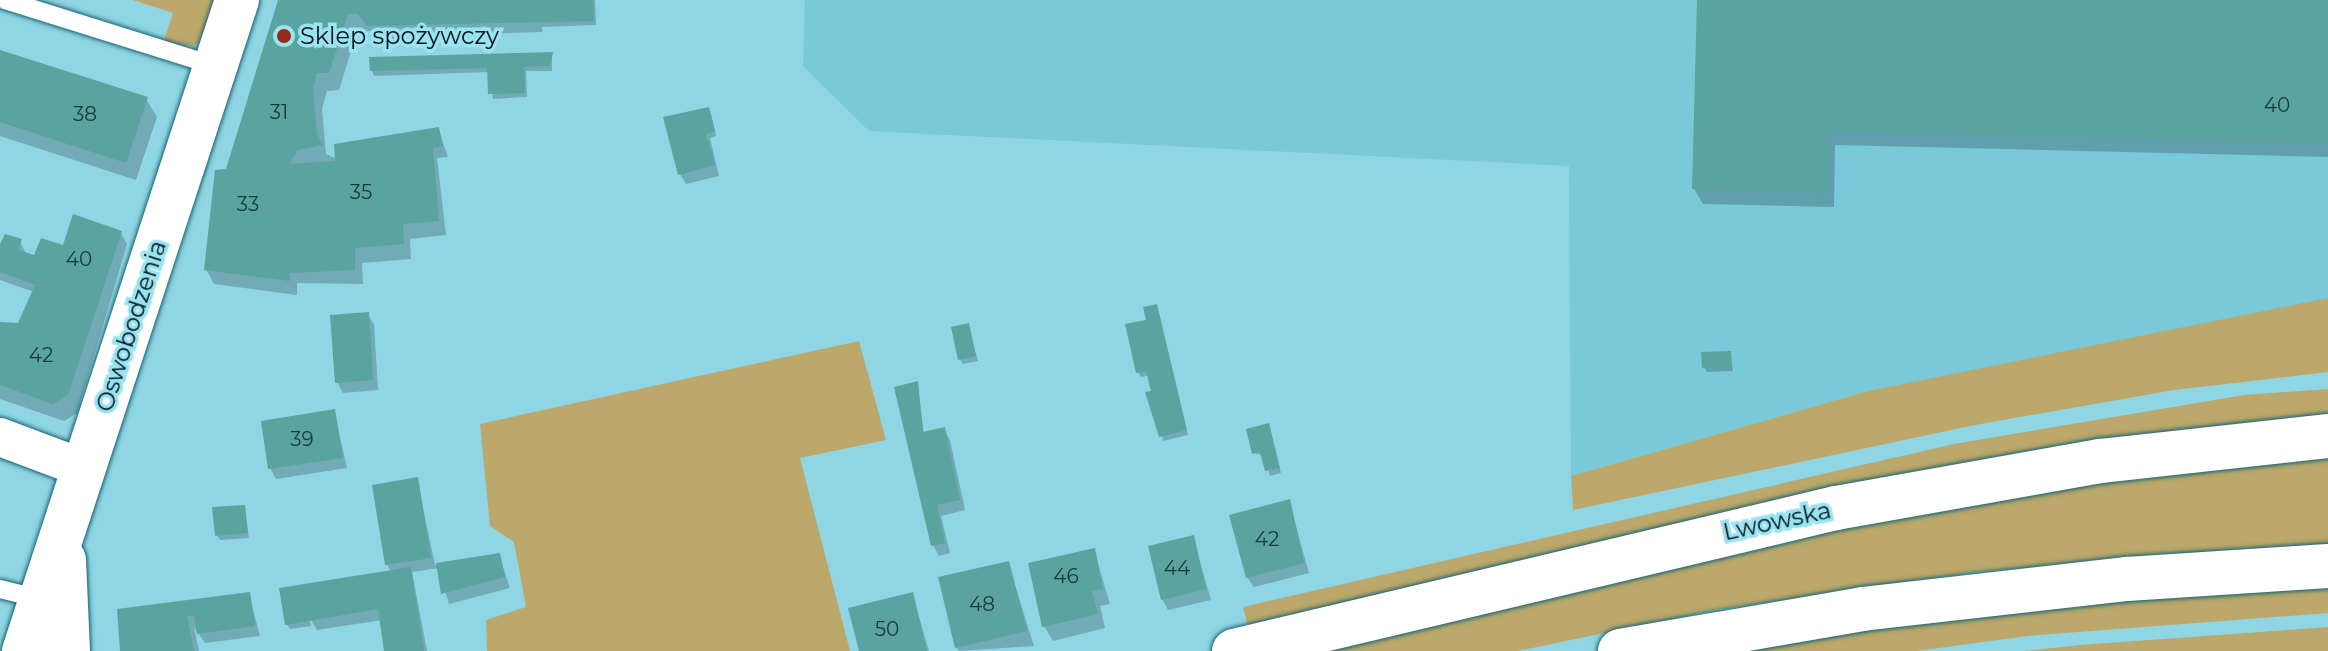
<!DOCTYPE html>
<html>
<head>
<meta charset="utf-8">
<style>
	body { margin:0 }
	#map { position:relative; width:2328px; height:651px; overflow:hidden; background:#8fd5e4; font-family:Montserrat,sans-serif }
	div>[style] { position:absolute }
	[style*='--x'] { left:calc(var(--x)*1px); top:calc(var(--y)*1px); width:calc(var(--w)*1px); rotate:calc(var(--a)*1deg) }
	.built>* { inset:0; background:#79c9d9 }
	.green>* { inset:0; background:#bca86a }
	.shadow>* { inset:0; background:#0003 }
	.building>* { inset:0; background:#5aa39f }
	.roads { filter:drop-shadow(0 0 2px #176371) drop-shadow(0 0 2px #176371) }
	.service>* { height:18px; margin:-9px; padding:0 9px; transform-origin:9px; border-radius:9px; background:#fff }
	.minor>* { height:38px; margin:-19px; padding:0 19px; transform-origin:19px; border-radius:19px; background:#fff }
	.tertiary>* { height:44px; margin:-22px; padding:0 22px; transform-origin:22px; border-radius:22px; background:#fff }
	.dots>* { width:22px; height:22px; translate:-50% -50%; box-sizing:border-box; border:4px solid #9ce3f1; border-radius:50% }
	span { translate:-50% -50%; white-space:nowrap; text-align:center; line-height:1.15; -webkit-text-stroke:7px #9ce3f1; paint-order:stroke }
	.number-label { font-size:20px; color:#163b3e }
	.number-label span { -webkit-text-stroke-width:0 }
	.poi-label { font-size:24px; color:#00181d }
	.left { translate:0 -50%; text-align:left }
	.street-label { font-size:24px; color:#00181d }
</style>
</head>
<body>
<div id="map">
	<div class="built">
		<i style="clip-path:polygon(805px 0,2328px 0,2328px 301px,1868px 391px,1571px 476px,1569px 166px,869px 131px,803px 66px)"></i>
	</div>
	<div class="green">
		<i style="clip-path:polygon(133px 0,219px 0,206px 39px,193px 46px,163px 43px,173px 13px)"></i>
		<i style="clip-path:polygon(2328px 298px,2328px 372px,2174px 390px,1975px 425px,1573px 510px,1571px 476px,1868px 391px)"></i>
		<i style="clip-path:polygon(859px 341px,886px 440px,800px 458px,850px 651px,487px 651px,486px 620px,526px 607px,514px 542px,490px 526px,480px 424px)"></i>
		<i style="clip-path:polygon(2328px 389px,2328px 415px,2083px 443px,1857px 483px,1248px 626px,1243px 607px,1954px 444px,2244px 395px)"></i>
		<i style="clip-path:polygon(2328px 457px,2328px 544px,1975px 572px,1714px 610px,1518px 651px,1320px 651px,1820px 533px,2108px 481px)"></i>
		<i style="clip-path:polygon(2328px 583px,2328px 613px,2027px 636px,1917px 651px,1709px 651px,1885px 622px)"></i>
		<i style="clip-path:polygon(2328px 627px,2328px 651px,2024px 651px,2080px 645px)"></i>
	</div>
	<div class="shadow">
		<i style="clip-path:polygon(280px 0,595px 0,596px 25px,542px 27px,542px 32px,398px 36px,398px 43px,380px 44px,371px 31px,357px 32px,339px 90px,327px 91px,322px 109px,326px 154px,337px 159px,438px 129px,448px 157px,437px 158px,446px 235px,410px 239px,411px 259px,362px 263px,363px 284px,297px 283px,297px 295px,214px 284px,206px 269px,227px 170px)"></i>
		<i style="clip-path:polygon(1699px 0,2328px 0,2328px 157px,1835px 145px,1834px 207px,1703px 204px,1694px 189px)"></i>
		<i style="clip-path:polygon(0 51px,146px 99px,157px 117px,136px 180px,0 136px)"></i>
		<i style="clip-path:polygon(552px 54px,552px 71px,526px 71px,527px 97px,493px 99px,489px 72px,374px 76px,372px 71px)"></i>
		<i style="clip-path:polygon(711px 114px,716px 136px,710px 138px,719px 176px,686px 184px,680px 174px)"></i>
		<i style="clip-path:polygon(121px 233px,127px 244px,77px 413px,64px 421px,0 399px,0 324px,20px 325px,34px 292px,0 280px,0 246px,20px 241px,26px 254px,35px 257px)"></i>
		<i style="clip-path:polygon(1156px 306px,1188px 435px,1163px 441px,1150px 375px,1141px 377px,1138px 372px)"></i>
		<i style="clip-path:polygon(367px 314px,374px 324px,378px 390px,343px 393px,337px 382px)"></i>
		<i style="clip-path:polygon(968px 326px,978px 361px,963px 364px,960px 359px)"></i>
		<i style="clip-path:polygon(1730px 353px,1733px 371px,1707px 372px,1704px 367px)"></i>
		<i style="clip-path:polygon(917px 384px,924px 434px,944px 430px,950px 440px,965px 510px,941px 516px,950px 553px,939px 556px,933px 545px)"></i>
		<i style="clip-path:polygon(334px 411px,347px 468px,276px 479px,270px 468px)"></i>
		<i style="clip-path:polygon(1268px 426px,1281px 473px,1270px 476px,1264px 456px,1254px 453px)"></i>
		<i style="clip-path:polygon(417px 480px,435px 565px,499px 555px,510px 588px,449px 604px,439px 568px,412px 572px,427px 651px,387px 651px,382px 620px,317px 630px,309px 617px,311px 626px,290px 629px,287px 624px,391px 572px,387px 565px)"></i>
		<i style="clip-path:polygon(1289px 501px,1309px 573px,1254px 587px,1247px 577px)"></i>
		<i style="clip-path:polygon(244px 507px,249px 538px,220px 540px,217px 535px)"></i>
		<i style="clip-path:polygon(1193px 538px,1211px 600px,1168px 610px,1162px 599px)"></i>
		<i style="clip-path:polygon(1094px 550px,1110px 604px,1100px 606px,1105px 628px,1053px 641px,1044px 626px)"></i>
		<i style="clip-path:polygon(1008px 563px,1034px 646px,959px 651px,956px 647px)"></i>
		<i style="clip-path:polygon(249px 594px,260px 636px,205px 643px,194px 627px,199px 651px,122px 651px,119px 610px)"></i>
		<i style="clip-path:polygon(912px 594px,929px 651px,861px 651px)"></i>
	</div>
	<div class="building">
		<i style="clip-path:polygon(278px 0,593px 0,594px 21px,367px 26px,358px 14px,348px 14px,329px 73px,317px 73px,313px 90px,317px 134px,323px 145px,297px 150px,290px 164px,335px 161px,334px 144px,439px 127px,443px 146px,433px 148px,439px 221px,403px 224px,404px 244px,355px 248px,355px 270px,290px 273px,290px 281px,204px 270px,215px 170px,226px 169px)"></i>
		<i style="clip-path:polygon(1697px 0,2328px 0,2328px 143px,1828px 131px,1827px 193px,1692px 189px)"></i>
		<i style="clip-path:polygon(0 50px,148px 97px,126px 163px,0 122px)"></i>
		<i style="clip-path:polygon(553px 52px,550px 66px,524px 67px,525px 93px,488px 94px,487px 68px,370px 71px,369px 57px)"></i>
		<i style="clip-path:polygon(709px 107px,715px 131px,706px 134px,715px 165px,678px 175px,663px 117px)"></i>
		<i style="clip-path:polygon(73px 214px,122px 231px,68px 395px,53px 404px,0 385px,0 322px,18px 323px,35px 285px,0 272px,0 244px,5px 234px,22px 239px,18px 250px,34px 255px,41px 238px,63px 245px)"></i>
		<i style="clip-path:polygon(1157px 304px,1187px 430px,1159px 437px,1145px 392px,1151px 391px,1146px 371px,1136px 373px,1125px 324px,1146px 320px,1143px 307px)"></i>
		<i style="clip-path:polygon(369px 312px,373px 380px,335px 383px,330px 315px)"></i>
		<i style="clip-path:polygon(969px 323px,976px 356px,958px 360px,951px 327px)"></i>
		<i style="clip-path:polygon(1731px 351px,1732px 366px,1702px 368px,1701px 352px)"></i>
		<i style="clip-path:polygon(918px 381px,923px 432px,945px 427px,960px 500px,937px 505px,945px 543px,931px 546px,894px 387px)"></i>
		<i style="clip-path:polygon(335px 409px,343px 458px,268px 469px,261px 421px)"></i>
		<i style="clip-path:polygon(1269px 423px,1280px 468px,1265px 471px,1260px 452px,1252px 454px,1246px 429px)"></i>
		<i style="clip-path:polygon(418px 477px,431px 558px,385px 565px,372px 485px)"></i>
		<i style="clip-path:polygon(1290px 499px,1304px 563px,1246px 578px,1229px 515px)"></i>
		<i style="clip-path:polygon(245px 505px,248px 533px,215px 536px,212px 507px)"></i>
		<i style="clip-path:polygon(1194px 535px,1206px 589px,1161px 600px,1148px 546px)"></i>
		<i style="clip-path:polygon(1095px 548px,1103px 589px,1092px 591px,1098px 614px,1042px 627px,1028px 563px)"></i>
		<i style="clip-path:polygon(500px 553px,505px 577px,441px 594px,436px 563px)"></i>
		<i style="clip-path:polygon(1009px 561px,1027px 631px,955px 648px,938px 577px)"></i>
		<i style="clip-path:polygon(411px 567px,424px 651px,384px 651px,378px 609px,285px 625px,279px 588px)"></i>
		<i style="clip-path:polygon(250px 592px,255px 626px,197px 634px,194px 616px,187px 616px,194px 651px,120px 651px,117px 609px)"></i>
		<i style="clip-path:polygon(913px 592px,927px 651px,859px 651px,848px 608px)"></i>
	</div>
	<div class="roads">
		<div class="service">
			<i style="--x:5;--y:0;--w:221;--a:17.4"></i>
			<i style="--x:0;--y:589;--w:42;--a:13.7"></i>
		</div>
		<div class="minor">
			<i style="--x:0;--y:437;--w:91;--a:20.6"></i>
		</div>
		<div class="tertiary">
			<i style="--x:64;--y:560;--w:91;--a:87.5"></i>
			<i style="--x:24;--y:651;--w:685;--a:-71.88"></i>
			<i style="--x:1234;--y:651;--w:619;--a:-13.36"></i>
			<i style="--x:1836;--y:508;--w:269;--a:-10.1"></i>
			<i style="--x:2101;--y:461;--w:228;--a:-6.3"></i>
			<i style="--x:1620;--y:651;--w:246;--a:-9.8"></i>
			<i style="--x:1862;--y:609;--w:267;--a:-6.5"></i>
			<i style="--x:2127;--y:579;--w:201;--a:-3.7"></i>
		</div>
	</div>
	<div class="dots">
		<i style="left:284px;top:36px;background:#952c1a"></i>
	</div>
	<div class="number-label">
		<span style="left:2277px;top:105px">40</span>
		<span style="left:279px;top:112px">31</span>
		<span style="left:85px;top:114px">38</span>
		<span style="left:361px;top:192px">35</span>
		<span style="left:248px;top:204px">33</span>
		<span style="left:79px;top:259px">40</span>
		<span style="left:41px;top:355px">42</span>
		<span style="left:302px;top:439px">39</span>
		<span style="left:1267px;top:539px">42</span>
		<span style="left:1177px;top:568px">44</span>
		<span style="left:1066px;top:576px">46</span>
		<span style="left:982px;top:604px">48</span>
		<span style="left:887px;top:629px">50</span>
	</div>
	<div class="poi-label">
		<span class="left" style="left:300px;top:36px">Sklep spożywczy</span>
	</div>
	<div class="street-label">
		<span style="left:131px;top:326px;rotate:-72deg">Oswobodzenia</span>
		<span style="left:1777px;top:521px;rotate:-12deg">Lwowska</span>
	</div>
</div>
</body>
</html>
